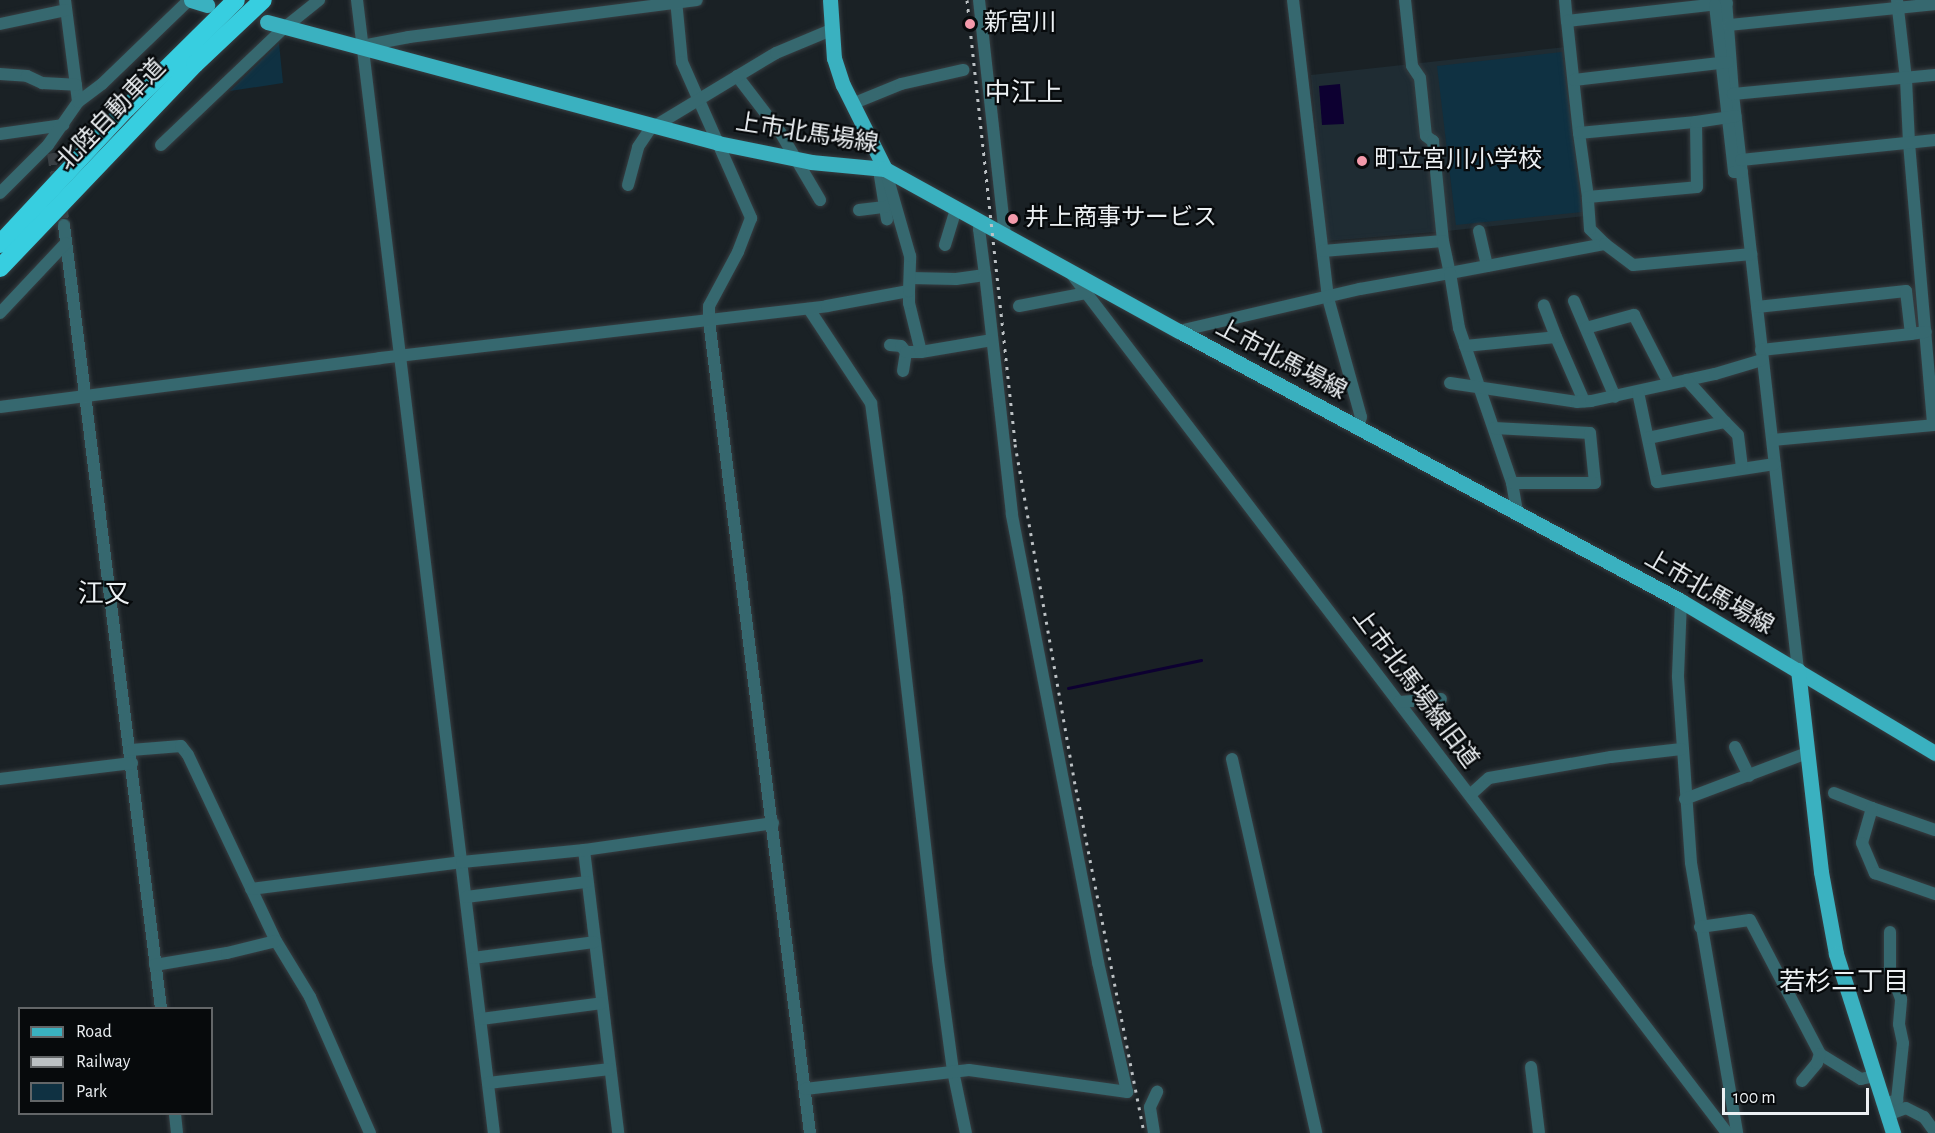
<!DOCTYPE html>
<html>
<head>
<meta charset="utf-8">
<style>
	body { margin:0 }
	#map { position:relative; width:1935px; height:1133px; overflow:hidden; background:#1a2125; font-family:"Alegreya Sans","Noto Sans JP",sans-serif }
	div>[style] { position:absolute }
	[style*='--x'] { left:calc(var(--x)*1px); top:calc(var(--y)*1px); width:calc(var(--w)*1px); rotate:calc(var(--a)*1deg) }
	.built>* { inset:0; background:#1f2c33 }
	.green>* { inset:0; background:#0f3142 }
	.water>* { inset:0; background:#0d0031 }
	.stream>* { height:3px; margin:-1.5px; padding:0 1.5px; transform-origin:1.5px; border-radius:1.5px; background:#0d0031 }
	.minor-tunnel>* { height:12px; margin-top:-6px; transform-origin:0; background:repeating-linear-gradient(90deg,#3a4044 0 12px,transparent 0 18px) }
	.roads { filter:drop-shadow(0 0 2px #373e42) drop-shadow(0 0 2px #373e42) }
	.minor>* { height:12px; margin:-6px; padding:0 6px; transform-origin:6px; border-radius:6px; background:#36686f }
	.major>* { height:15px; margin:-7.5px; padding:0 7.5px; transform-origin:7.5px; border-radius:7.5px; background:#3ab1c0 }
	.highway>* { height:18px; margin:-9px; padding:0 9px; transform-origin:9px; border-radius:9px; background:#37cee0 }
	.rail>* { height:3px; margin-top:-1.5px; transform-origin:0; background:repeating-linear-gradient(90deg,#bcc1c4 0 3px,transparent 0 9px) }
	.dots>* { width:16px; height:16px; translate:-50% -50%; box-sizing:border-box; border:3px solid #070a0c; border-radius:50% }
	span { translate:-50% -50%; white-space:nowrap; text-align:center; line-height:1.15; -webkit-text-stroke:4.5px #070a0c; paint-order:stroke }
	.poi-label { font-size:24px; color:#ecf0f3 }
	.left { translate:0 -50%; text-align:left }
	.street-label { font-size:24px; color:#ecf0f3 }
	.neighbourhood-label { font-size:26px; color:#ecf0f3 }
	.legend { position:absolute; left:18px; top:1007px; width:195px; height:108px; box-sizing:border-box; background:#070a0c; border:2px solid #636668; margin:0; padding:8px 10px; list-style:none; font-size:18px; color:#ecf0f3 }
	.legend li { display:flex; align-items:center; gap:12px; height:30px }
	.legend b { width:30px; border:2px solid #636668 }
	.scale { position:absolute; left:1722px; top:1088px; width:147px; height:27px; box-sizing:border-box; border:3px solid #ecf0f3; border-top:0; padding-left:8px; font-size:18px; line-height:21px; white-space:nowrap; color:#ecf0f3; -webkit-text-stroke:4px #070a0c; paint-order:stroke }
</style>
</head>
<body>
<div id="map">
	<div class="built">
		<i style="clip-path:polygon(1566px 47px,1585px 216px,1447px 231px,1326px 241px,1311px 75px)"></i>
	</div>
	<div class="green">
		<i style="clip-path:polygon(279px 43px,283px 83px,230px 91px)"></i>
		<i style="clip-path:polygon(1562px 52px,1582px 212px,1456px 225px,1437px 66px)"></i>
	</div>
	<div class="water">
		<i style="clip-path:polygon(1340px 84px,1344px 124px,1322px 125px,1319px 86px)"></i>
	</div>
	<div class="stream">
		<i style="--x:1068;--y:688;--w:136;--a:-11.9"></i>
	</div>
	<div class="minor-tunnel">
		<i style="--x:53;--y:153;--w:73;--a:81.3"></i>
	</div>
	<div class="roads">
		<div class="minor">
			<i style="--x:65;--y:0;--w:103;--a:82.7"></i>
			<i style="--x:357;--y:0;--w:1141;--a:83.11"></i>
			<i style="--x:676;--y:0;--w:62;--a:84.5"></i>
			<i style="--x:682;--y:62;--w:171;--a:66.1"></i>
			<i style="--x:751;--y:218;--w:36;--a:111"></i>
			<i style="--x:738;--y:252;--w:61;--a:118.2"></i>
			<i style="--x:709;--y:306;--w:14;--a:90"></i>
			<i style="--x:709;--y:320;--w:819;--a:82.92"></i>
			<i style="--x:979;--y:0;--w:237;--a:83.7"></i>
			<i style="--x:1293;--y:0;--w:300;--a:83.3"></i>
			<i style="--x:1328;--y:298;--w:123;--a:74.5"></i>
			<i style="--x:1361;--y:417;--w:10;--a:107"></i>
			<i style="--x:1405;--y:0;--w:66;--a:83.9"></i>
			<i style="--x:1412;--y:66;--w:14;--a:56"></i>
			<i style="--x:1420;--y:78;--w:58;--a:84.1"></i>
			<i style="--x:1426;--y:136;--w:9;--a:36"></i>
			<i style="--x:1433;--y:141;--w:100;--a:84.3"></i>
			<i style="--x:1565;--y:0;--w:21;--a:85"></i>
			<i style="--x:1567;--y:21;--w:161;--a:-6.4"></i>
			<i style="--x:1726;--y:0;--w:94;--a:85.7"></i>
			<i style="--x:1733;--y:94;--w:580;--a:83.56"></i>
			<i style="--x:1897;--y:0;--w:80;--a:83.5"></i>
			<i style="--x:1906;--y:79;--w:64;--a:87.3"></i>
			<i style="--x:1909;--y:143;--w:283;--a:85.1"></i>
			<i style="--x:1715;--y:5;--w:168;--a:83.5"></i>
			<i style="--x:1734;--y:172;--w:8;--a:0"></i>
			<i style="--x:1567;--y:21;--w:113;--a:83.9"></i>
			<i style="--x:0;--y:24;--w:67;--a:-12"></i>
			<i style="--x:1729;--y:25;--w:207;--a:-5.8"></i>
			<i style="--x:362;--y:46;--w:48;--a:-10.8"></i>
			<i style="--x:409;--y:37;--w:290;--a:-7.3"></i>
			<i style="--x:0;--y:74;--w:27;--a:4"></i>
			<i style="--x:27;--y:76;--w:17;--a:25"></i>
			<i style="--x:42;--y:83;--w:34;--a:3"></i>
			<i style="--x:737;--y:76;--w:71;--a:52.5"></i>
			<i style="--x:780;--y:132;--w:79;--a:59.5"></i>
			<i style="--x:1574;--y:80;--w:155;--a:-6.7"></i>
			<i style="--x:1733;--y:94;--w:203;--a:-5.4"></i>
			<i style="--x:852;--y:104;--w:53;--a:-22.2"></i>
			<i style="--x:901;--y:84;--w:64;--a:-12.7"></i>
			<i style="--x:0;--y:134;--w:64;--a:-8.1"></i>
			<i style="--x:161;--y:145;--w:170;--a:-43.6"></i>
			<i style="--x:284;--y:28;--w:45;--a:-38.7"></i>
			<i style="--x:1741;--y:160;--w:195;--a:-5.9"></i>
			<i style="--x:883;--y:173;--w:4;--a:135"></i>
			<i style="--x:880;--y:176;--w:44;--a:80.8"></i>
			<i style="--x:628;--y:185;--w:39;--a:-75"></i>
			<i style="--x:638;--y:147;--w:22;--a:-56"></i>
			<i style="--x:650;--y:129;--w:147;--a:-31.1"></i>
			<i style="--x:776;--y:53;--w:60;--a:-22.7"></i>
			<i style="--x:0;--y:193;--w:68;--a:-45"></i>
			<i style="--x:48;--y:145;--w:52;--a:-55.1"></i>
			<i style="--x:78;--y:102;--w:30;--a:-37"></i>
			<i style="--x:102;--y:84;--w:121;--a:-44"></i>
			<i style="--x:1588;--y:197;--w:65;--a:-98"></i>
			<i style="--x:1579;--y:133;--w:118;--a:-5.4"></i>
			<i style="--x:859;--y:210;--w:26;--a:-7"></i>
			<i style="--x:64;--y:225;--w:789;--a:82.94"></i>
			<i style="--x:1479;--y:231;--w:36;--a:77"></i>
			<i style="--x:1605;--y:244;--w:21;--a:-135"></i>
			<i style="--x:1590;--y:229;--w:32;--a:-94"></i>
			<i style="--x:1588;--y:197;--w:109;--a:-5.2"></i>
			<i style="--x:1697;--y:187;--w:65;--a:-90.9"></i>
			<i style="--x:1696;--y:122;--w:40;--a:-8.5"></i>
			<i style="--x:945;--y:245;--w:38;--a:-73"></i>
			<i style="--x:1323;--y:251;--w:120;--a:-4.8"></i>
			<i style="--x:1443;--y:241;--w:33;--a:78"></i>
			<i style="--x:1450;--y:273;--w:158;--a:-10.6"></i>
			<i style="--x:1605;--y:244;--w:35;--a:37"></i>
			<i style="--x:1633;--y:265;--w:119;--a:-5.3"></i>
			<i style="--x:1071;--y:273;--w:1082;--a:52.66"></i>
			<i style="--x:910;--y:278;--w:46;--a:1.2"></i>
			<i style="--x:956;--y:279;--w:29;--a:-8"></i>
			<i style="--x:985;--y:275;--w:46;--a:-97.4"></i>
			<i style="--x:979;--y:229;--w:7;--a:-74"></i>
			<i style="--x:1574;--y:301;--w:104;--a:66.9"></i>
			<i style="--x:1019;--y:306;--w:68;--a:-11"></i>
			<i style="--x:1757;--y:307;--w:150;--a:-6.1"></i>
			<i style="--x:1906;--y:291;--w:43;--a:83.4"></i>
			<i style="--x:1911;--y:334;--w:15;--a:-8"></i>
			<i style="--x:809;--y:309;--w:113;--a:56.6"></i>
			<i style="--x:871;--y:403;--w:198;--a:82.4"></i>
			<i style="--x:897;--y:599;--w:363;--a:83.5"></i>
			<i style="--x:938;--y:960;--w:112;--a:82.3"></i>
			<i style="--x:953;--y:1071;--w:63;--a:78.2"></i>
			<i style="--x:0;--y:313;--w:96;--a:-46.7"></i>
			<i style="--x:1586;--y:328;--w:50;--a:-15.2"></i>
			<i style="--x:1634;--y:315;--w:76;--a:62.8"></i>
			<i style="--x:1179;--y:331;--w:186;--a:-13.1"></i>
			<i style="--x:1360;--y:289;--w:91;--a:-10.1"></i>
			<i style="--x:1450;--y:273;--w:56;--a:80.7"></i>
			<i style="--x:1459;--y:328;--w:164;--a:71.1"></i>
			<i style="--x:1512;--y:483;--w:29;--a:80"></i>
			<i style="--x:1556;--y:337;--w:70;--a:66.4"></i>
			<i style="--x:890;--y:345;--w:11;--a:5"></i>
			<i style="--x:901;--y:346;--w:8;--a:50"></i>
			<i style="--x:1465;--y:346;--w:91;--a:-5.6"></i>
			<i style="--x:1556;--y:337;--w:34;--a:-111"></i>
			<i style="--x:1761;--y:350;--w:151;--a:-6.1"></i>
			<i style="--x:921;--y:352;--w:72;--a:-9.6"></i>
			<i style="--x:903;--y:371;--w:19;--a:-81"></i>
			<i style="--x:906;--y:352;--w:15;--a:0"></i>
			<i style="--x:921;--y:352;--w:50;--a:-103.8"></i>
			<i style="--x:909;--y:303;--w:12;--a:-90"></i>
			<i style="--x:1450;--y:383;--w:128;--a:8.5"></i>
			<i style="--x:1577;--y:402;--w:14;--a:-4"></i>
			<i style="--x:1591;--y:401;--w:127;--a:-12.3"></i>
			<i style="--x:1715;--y:374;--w:49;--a:-16.6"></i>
			<i style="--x:1638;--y:392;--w:92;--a:78.1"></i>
			<i style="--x:1657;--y:482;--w:119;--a:-8.7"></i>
			<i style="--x:0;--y:407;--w:383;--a:-7.3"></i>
			<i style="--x:380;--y:358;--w:450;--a:-6.6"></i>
			<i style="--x:827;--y:306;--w:83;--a:-10.4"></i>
			<i style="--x:909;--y:291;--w:35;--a:-88"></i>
			<i style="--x:910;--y:256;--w:91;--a:-106"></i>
			<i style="--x:1725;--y:422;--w:18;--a:45"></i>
			<i style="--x:1738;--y:435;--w:32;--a:83"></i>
			<i style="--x:1494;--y:428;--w:96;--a:3"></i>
			<i style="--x:1590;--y:433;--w:50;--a:84.3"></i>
			<i style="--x:1595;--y:483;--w:83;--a:180"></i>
			<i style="--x:1648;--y:438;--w:79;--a:-11.7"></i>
			<i style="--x:1725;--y:422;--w:57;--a:-132.1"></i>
			<i style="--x:1773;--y:440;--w:163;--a:-5.3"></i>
			<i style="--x:1681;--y:601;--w:76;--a:92.3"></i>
			<i style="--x:1678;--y:677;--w:186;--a:86"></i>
			<i style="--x:1691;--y:863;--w:274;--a:80.3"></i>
			<i style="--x:1399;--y:702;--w:42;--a:-4.1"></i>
			<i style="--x:1735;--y:747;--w:32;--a:64"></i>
			<i style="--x:131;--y:750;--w:50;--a:-4.6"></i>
			<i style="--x:181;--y:746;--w:11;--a:52"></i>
			<i style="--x:188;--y:755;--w:206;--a:64.7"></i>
			<i style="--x:276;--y:941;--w:66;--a:58.7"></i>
			<i style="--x:310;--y:997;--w:149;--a:66.2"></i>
			<i style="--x:1232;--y:759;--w:383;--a:77.3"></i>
			<i style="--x:0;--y:779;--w:133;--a:-6.9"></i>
			<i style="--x:1834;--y:793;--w:41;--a:21.5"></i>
			<i style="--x:1470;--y:795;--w:25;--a:-42"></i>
			<i style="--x:1489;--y:778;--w:124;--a:-9.8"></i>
			<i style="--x:1611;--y:757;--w:71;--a:-6.4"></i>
			<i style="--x:1685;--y:799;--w:130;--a:-20.7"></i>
			<i style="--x:1935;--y:830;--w:67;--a:-160.8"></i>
			<i style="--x:1872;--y:808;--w:36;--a:106"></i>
			<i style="--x:1862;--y:843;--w:33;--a:67"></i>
			<i style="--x:1875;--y:873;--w:64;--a:19.3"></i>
			<i style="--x:584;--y:850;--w:285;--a:83.1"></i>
			<i style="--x:251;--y:889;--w:213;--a:-7.3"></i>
			<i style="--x:462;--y:862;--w:123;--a:-5.6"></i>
			<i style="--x:584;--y:850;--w:191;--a:-8.1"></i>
			<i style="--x:466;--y:897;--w:122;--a:-7.1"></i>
			<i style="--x:1700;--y:927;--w:50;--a:-8"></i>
			<i style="--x:1750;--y:920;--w:151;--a:62.4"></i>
			<i style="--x:1820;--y:1054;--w:48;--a:31.4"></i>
			<i style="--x:1861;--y:1079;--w:13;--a:-13"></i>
			<i style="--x:473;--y:958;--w:122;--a:-7.5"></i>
			<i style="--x:155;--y:965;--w:73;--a:-9.5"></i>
			<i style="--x:227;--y:953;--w:50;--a:-13.8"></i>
			<i style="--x:481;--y:1019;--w:122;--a:-7.5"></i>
			<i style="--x:1531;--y:1067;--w:66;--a:83.1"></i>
			<i style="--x:1802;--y:1081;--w:23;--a:-50"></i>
			<i style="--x:1817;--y:1063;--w:9;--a:-72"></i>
			<i style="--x:488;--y:1083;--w:123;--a:-6.5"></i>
			<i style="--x:805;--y:1089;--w:165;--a:-6.6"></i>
			<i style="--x:969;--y:1070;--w:160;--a:7.9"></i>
			<i style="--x:1127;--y:1092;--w:133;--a:-102.6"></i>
			<i style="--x:1098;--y:962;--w:456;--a:-100.9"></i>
			<i style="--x:1012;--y:514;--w:241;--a:-96.4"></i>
			<i style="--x:1884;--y:1104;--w:14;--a:-17"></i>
			<i style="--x:1897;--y:1100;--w:57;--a:-84"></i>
			<i style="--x:1903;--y:1043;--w:19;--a:-102"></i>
			<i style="--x:1899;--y:1024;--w:25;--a:-85"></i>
			<i style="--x:1901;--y:999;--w:33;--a:-110"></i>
			<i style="--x:1890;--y:968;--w:36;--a:-90"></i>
			<i style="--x:175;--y:1114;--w:19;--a:84"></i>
			<i style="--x:1887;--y:1115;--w:20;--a:-20"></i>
			<i style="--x:1906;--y:1108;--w:20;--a:27"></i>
			<i style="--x:1924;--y:1117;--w:19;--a:54"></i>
			<i style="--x:1154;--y:1133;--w:26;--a:-99"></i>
			<i style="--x:1150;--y:1107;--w:17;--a:-65"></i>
		</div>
		<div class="major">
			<i style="--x:191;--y:0;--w:17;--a:17"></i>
			<i style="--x:830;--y:0;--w:58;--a:86.1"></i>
			<i style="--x:834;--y:58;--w:28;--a:72"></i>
			<i style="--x:843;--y:85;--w:94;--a:63.4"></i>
			<i style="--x:267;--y:22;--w:467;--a:15"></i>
			<i style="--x:718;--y:143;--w:95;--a:11.5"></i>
			<i style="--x:811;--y:162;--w:74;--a:5.4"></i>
			<i style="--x:885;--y:169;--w:336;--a:28.9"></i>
			<i style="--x:1179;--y:331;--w:570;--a:28.27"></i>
			<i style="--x:1681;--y:601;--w:296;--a:30.9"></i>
			<i style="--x:1798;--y:670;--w:203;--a:83.5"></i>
			<i style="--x:1821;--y:872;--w:83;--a:79.6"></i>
			<i style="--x:1836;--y:954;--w:188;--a:72.3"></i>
		</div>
		<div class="highway">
			<i style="--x:0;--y:244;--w:186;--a:-47"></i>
			<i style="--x:127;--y:108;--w:153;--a:-44.7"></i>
			<i style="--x:0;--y:268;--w:282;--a:-46.3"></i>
			<i style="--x:195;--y:64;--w:93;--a:-43.3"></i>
		</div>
	</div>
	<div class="rail">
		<i style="--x:967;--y:0;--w:447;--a:83.8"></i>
		<i style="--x:1015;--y:444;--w:350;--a:80"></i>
		<i style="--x:1076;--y:789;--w:351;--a:78.8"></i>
	</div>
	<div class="dots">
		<i style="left:970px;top:24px;background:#f39aab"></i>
		<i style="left:1362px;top:161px;background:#f39aab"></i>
		<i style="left:1013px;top:219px;background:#f39aab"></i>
	</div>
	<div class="poi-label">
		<span class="left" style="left:984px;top:24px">新宮川</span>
		<span class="left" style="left:1374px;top:161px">町立宮川小学校</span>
		<span class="left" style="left:1025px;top:219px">井上商事サービス</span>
	</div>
	<div class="street-label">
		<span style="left:112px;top:115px;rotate:-46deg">北陸自動車道</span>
		<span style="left:807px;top:134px;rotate:9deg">上市北馬場線</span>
		<span style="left:1281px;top:360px;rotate:28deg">上市北馬場線</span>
		<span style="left:1709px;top:593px;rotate:30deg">上市北馬場線</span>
		<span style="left:1415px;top:689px;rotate:53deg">上市北馬場線旧道</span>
	</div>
	<div class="neighbourhood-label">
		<span style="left:1024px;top:94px">中江上</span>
		<span style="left:104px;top:595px">江又</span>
		<span style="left:1844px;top:983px">若杉二丁目</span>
	</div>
	<ul class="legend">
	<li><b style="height:8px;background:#3ab1c0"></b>Road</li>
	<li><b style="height:8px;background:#bcc1c4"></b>Railway</li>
	<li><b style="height:16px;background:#0f3142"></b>Park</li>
	</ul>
	<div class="scale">100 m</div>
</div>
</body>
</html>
